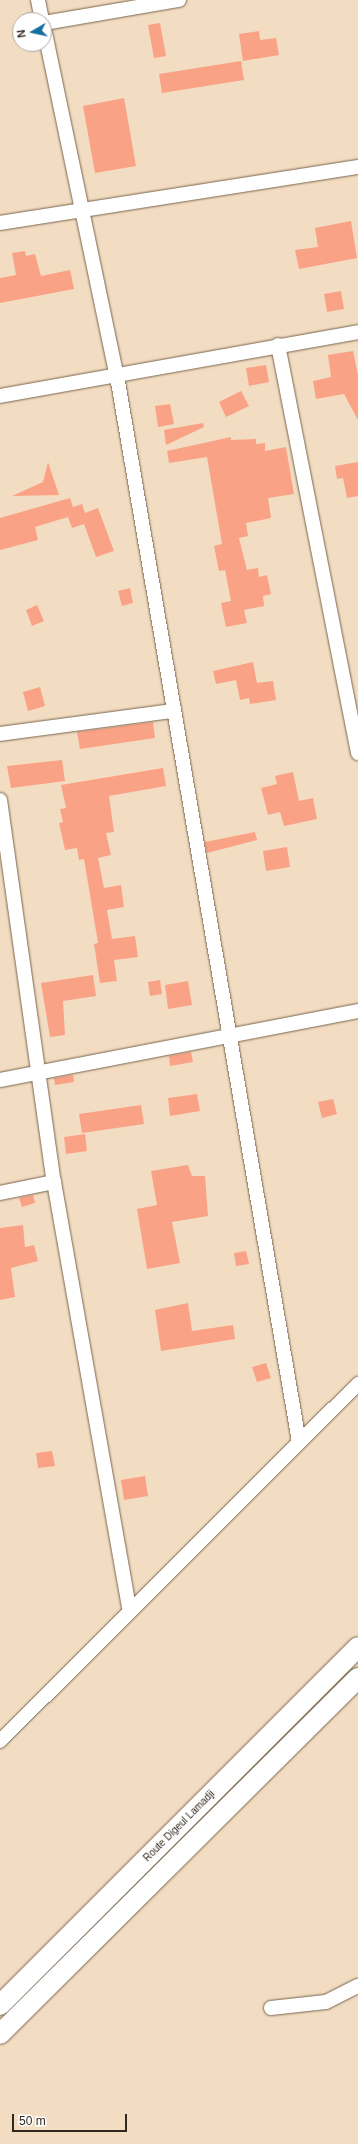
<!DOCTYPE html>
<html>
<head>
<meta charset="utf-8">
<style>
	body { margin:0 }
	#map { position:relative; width:358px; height:2144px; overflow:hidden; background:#f3ddc2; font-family:Arial,sans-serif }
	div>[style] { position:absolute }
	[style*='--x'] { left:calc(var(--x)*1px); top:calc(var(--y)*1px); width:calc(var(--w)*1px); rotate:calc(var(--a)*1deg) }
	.building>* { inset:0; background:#faa286 }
	.roads { filter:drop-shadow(0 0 1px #78654d) drop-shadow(0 0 1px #78654d) }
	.street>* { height:14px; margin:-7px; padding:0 7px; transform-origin:7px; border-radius:7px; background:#fff }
	.secondary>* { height:20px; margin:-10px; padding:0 10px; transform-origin:10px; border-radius:10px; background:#fff }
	span { translate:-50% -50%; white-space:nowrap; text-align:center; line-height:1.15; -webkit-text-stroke:3.5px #fff; paint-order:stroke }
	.street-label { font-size:10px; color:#31291f }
	.north { position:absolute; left:12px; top:12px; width:40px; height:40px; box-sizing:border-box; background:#fff; border:1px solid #ada9a5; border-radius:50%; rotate:261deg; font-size:11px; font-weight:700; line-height:16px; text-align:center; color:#31291f }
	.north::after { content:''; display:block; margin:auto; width:14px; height:18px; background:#146f9e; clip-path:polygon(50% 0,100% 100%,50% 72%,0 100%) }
	.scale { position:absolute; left:12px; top:2114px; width:115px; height:18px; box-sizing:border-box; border:2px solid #31291f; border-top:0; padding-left:5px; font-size:12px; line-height:14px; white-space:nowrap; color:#31291f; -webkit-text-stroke:3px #fff; paint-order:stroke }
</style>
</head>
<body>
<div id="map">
	<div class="building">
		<i style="clip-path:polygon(160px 23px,166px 56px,154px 58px,148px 25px)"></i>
		<i style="clip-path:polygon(259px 31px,260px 40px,276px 38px,279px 55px,243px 61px,239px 34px)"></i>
		<i style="clip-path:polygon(241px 61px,244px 80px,162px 93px,159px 74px)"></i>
		<i style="clip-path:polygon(124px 98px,136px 166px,95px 173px,83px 106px)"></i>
		<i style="clip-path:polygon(351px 221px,357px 258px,299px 269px,295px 250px,318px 247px,315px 228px)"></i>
		<i style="clip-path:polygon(25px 251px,26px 256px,35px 254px,41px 276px,70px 270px,74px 289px,0 303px,0 278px,16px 275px,12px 253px)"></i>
		<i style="clip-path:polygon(341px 291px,344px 309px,327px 312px,324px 294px)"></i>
		<i style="clip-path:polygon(353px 351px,358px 375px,358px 420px,344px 394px,316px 399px,313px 381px,331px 377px,328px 355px)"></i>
		<i style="clip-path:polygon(266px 365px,269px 382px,249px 386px,246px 368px)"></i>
		<i style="clip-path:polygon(241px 391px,249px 406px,226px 417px,219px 402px)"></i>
		<i style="clip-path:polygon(170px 404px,174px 424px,158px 427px,155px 406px)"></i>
		<i style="clip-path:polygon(203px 423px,204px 427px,166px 445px,164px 430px)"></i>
		<i style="clip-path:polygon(231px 437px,231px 440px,256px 439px,256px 444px,265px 443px,265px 451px,286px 447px,294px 494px,268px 498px,271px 518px,246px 523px,248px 536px,239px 538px,247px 570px,258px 568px,259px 577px,267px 575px,271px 594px,263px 596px,264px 606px,244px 610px,247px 623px,226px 627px,221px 603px,231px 601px,225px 570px,219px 571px,214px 546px,222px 544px,207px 457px,169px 463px,167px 451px)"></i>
		<i style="clip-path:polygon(48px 462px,59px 495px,12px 496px,43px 482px)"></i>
		<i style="clip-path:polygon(358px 462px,358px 496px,347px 498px,343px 478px,337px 479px,335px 466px)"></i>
		<i style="clip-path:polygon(70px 498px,73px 507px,82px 504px,85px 513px,98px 508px,114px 551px,96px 557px,84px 524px,72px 528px,68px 517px,35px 527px,38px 540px,0 550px,0 518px)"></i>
		<i style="clip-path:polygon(130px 588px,133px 603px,122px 606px,118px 591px)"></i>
		<i style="clip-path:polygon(37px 605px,44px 621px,32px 626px,26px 610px)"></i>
		<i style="clip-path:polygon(253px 662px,257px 683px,273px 681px,276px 700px,250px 704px,249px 698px,240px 700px,236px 680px,216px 684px,213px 671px)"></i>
		<i style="clip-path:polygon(40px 687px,45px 706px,28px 711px,23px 692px)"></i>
		<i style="clip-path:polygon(153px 722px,155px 738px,80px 749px,77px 732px)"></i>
		<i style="clip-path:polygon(62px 760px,65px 781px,11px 788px,7px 766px)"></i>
		<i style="clip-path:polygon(163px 768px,166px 786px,109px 796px,114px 832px,106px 833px,111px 855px,98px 858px,104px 888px,121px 885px,124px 907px,107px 910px,112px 939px,135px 936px,138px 957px,114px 960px,117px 981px,100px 983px,94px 944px,98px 943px,84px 859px,79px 860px,77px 848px,65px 850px,59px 823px,63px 822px,60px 809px,66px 808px,61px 785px)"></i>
		<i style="clip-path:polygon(293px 772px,299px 801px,313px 798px,317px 819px,284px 826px,280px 812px,268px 815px,261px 788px,277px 784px,275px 776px)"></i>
		<i style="clip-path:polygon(255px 832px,257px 840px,207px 853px,205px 842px)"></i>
		<i style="clip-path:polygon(287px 847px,290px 867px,266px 871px,263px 851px)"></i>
		<i style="clip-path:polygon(93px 975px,96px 996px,63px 1001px,65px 1035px,50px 1037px,41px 983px)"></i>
		<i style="clip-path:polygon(160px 980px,162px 994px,150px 996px,148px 982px)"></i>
		<i style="clip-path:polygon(188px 981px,192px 1005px,168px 1009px,165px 985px)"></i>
		<i style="clip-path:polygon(191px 1052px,193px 1062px,170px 1066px,169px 1056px)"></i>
		<i style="clip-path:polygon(73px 1075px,74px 1082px,55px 1085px,54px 1078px)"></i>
		<i style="clip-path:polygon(197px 1094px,200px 1111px,170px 1116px,168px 1098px)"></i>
		<i style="clip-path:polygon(333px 1099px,337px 1114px,322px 1118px,318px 1102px)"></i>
		<i style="clip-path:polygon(141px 1105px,144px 1124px,82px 1133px,79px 1114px)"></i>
		<i style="clip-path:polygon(85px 1134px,87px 1151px,66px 1154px,64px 1137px)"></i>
		<i style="clip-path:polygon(188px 1165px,192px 1176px,205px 1176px,208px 1216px,172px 1222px,180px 1263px,147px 1269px,137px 1209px,157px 1205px,151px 1171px)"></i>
		<i style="clip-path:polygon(33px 1195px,35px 1203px,22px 1207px,19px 1198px)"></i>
		<i style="clip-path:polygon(23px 1225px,25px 1247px,34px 1245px,38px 1261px,11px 1268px,15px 1297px,0 1300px,0 1228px)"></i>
		<i style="clip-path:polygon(246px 1251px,249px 1264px,236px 1266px,234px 1253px)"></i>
		<i style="clip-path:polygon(188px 1303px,192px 1331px,233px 1325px,235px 1339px,161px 1351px,155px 1310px)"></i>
		<i style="clip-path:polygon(266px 1363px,271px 1378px,257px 1382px,252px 1367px)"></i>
		<i style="clip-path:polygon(52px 1451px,55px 1466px,38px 1468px,36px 1453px)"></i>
		<i style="clip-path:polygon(145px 1476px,148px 1496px,124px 1500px,121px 1480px)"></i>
	</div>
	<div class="roads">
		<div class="street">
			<i style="--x:38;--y:0;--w:20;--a:79"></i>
			<i style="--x:44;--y:23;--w:137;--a:-9.7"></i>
			<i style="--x:44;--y:28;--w:356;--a:78.2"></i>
			<i style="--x:117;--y:376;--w:1081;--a:80.31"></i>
			<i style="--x:0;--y:223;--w:362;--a:-8.9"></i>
			<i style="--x:278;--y:345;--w:416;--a:78.9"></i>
			<i style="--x:0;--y:396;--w:364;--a:-10.1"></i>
			<i style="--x:0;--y:734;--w:175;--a:-7.6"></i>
			<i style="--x:0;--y:800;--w:386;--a:82"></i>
			<i style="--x:54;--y:1182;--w:434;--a:80"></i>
			<i style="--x:0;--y:1080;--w:365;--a:-10.9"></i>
			<i style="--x:0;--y:1193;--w:55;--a:-11.5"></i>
			<i style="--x:0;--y:1741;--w:506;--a:-44.92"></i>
			<i style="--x:271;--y:2008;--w:55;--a:-6.2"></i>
			<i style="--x:326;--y:2002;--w:36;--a:-27"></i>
		</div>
		<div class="secondary">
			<i style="--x:0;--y:2005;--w:506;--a:-45"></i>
			<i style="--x:0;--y:2034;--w:505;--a:-44.84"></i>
		</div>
	</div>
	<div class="street-label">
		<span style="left:179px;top:1826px;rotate:-45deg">Route Digeul Lamadji</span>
	</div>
	<div class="north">N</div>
	<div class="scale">50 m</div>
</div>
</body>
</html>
